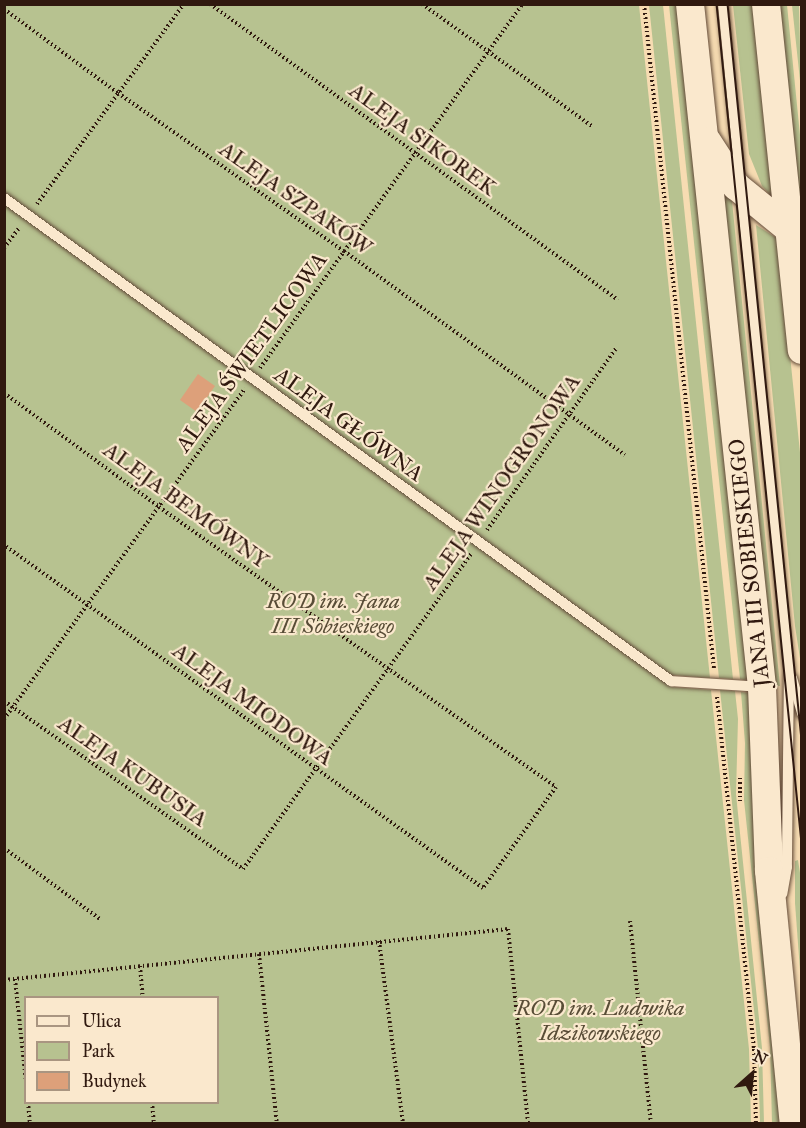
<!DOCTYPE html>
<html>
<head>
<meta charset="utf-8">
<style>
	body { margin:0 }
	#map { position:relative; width:806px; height:1128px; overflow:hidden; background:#f7dcb2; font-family:"IM FELL Great Primer",serif }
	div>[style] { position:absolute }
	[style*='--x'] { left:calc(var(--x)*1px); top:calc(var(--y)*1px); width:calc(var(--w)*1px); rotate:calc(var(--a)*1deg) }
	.green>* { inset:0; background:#b7c290 }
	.building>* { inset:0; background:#dda07a }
	.path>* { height:4px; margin-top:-2px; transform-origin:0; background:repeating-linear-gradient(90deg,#30190f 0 1.5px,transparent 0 4.5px) }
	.roads { filter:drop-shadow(0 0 2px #624a38) drop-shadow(0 0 2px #624a38) }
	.service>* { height:10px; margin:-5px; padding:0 5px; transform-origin:5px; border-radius:5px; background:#fae8cd }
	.secondary>* { height:28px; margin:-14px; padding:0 14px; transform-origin:14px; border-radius:14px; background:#fae8cd }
	.tram>* { height:1.5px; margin:-0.75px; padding:0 0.75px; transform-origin:0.75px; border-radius:0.75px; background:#30190f }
	span { translate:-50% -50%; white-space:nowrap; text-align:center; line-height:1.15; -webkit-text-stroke:4.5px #fae8cd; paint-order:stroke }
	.street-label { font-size:22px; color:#30190f }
	.park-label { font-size:22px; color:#584c36; font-style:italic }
	.frame { position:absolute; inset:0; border:6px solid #30190f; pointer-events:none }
	.legend { position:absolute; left:24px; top:996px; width:195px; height:108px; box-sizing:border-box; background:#fae8cd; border:2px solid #a99581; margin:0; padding:8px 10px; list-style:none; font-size:18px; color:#30190f }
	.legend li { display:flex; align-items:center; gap:12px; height:30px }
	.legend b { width:30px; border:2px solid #a99581 }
	.north { position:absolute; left:722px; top:1044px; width:60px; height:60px; -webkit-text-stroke:4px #fae8cd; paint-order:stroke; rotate:27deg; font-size:16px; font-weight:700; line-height:24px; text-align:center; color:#30190f }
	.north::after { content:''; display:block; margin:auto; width:21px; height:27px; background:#30190f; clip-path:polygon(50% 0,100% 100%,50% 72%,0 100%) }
</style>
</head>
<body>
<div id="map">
	<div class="green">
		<i style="clip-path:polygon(evenodd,5px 5px,639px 5px,710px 678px,672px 675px,671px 687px,711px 690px,749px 1049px,751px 1123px,5px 1124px,5px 5px,26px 998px,218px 998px,218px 1102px,26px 1102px,26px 998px)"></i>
		<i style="clip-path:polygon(649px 5px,663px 5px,733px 679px,719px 678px)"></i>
		<i style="clip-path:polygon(669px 5px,677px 5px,748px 678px,744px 680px,740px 679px)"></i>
		<i style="clip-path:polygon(733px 5px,754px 5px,775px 200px,762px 186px,749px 154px)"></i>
		<i style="clip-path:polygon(778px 5px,787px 5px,801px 145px,801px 212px)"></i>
		<i style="clip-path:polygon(792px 5px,799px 5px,801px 90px)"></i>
		<i style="clip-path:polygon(720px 180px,732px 201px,780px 686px,774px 686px)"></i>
		<i style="clip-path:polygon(756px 225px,778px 239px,801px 462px,801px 665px,795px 626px)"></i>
		<i style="clip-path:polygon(720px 690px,735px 691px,738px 719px,736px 794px,762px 1048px,764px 1123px,760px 1123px,758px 1048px)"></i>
		<i style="clip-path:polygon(741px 692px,749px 693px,782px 1123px,772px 1123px,770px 1047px,744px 800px,745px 743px)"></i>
		<i style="clip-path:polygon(798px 860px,802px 886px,801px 984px,795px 903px,795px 861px)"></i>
	</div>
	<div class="building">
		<i style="clip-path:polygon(198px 374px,215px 386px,197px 412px,180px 400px)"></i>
	</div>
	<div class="path">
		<i style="--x:210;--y:4;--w:504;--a:35.96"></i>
		<i style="--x:422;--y:4;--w:211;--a:35.7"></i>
		<i style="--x:644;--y:4;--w:669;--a:83.99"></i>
		<i style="--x:4;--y:9;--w:142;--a:36.4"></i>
		<i style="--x:118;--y:93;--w:276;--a:35"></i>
		<i style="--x:344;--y:251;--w:347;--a:36"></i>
		<i style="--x:37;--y:204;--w:248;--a:-53.7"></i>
		<i style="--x:4;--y:248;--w:26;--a:-53"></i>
		<i style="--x:260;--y:368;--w:449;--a:-54.2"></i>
		<i style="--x:4;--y:393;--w:192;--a:36.3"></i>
		<i style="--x:159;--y:507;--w:486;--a:35.2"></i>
		<i style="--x:556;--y:787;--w:125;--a:125.9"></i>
		<i style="--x:483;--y:888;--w:589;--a:-144.39"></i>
		<i style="--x:487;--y:530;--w:224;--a:-54.6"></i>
		<i style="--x:717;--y:697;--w:354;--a:84"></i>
		<i style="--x:754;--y:1049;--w:75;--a:88.5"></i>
		<i style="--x:4;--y:701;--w:292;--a:35.1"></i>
		<i style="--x:243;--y:869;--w:389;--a:-54.1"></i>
		<i style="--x:4;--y:719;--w:409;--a:-53.9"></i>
		<i style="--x:740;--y:778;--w:23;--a:90"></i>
		<i style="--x:4;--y:848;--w:119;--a:36.5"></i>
		<i style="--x:630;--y:921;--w:204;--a:84.1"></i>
		<i style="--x:379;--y:941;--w:185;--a:82.5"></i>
		<i style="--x:259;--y:954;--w:171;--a:84"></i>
		<i style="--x:140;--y:966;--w:32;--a:85"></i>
		<i style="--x:15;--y:979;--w:104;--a:83.9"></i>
		<i style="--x:4;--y:980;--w:507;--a:-5.78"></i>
		<i style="--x:508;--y:929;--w:196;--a:84.1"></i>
		<i style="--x:28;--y:1102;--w:22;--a:85"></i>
		<i style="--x:152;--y:1102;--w:22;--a:85"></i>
	</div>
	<div class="roads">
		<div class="service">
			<i style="--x:723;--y:4;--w:174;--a:84.4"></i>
			<i style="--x:4;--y:198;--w:824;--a:35.91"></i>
			<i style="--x:671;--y:681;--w:91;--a:3.8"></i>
			<i style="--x:742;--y:199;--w:469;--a:84.3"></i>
			<i style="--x:789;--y:666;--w:201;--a:90.6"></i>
			<i style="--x:787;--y:867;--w:27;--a:100"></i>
			<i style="--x:792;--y:678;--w:37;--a:74"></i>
		</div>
		<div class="secondary">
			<i style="--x:690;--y:4;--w:687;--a:83.98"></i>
			<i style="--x:762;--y:687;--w:184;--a:87.8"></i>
			<i style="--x:769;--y:871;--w:254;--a:84.4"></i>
			<i style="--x:766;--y:4;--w:348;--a:84.1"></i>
			<i style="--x:707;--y:141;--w:54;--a:57.2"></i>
			<i style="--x:736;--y:186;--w:68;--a:39.1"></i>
		</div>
	</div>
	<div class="tram">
		<i style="--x:717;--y:4;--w:844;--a:84.22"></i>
		<i style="--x:728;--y:4;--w:740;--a:84.26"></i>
	</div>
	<div class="street-label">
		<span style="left:423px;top:139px;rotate:36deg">ALEJA SIKOREK</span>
		<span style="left:296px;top:198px;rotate:35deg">ALEJA SZPAKÓW</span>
		<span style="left:251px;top:352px;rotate:-54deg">ALEJA ŚWIETLICOWA</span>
		<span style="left:349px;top:424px;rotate:36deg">ALEJA GŁÓWNA</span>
		<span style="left:501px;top:482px;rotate:-55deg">ALEJA WINOGRONOWA</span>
		<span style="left:186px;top:505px;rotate:36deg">ALEJA BEMÓWNY</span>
		<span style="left:749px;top:563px;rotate:-96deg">JANA III SOBIESKIEGO</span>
		<span style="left:253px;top:704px;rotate:36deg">ALEJA MIODOWA</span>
		<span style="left:133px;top:771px;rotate:35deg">ALEJA KUBUSIA</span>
	</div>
	<div class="park-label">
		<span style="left:333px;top:613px">ROD im. Jana<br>III Sobieskiego</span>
		<span style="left:600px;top:1020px">ROD im. Ludwika<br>Idzikowskiego</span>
	</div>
	<div class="frame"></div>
	<ul class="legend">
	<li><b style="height:8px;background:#fae8cd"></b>Ulica</li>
	<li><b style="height:16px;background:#b7c290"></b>Park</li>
	<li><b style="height:16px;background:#dda07a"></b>Budynek</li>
	</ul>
	<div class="north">N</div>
</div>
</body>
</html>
